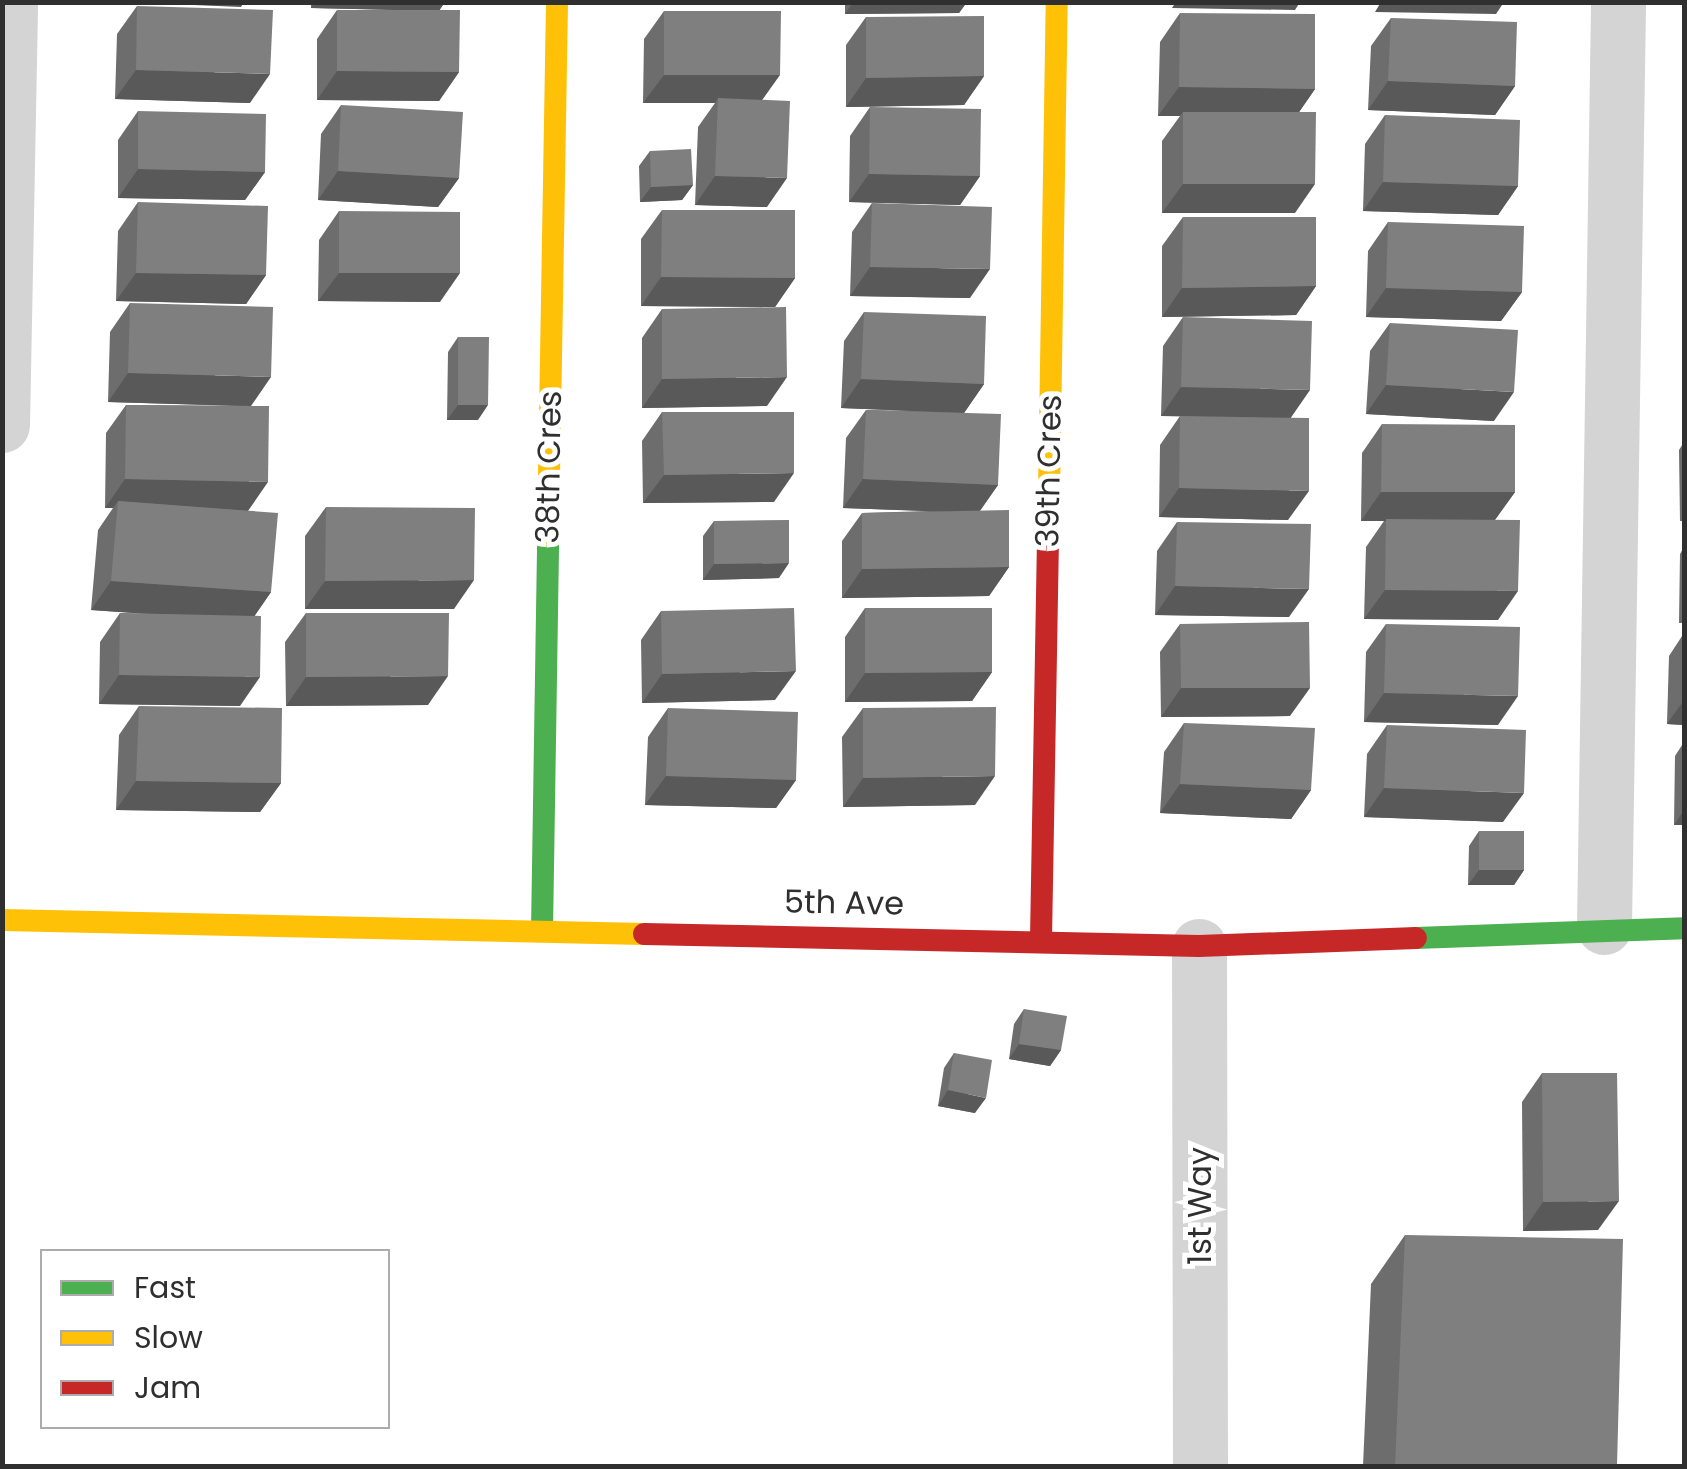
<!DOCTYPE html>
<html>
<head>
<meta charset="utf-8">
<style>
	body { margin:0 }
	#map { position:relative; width:1687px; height:1469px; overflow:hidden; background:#fff; font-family:Poppins,sans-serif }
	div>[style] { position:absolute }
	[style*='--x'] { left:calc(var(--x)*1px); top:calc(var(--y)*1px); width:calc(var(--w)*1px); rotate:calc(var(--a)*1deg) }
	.street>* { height:55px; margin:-27.5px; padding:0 27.5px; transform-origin:27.5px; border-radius:27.5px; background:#d4d4d4 }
	.fast>* { height:22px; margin:-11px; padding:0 11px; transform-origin:11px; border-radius:11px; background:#4caf50 }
	.slow>* { height:22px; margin:-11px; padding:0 11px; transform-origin:11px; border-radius:11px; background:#ffc107 }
	.jam>* { height:22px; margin:-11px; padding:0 11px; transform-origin:11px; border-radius:11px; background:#c62828 }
	.wall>* { inset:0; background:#6d6d6d }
	.shaded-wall>* { inset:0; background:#595959 }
	.building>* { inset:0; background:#7f7f7f }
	span { translate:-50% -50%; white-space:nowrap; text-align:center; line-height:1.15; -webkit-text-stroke:10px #fff; paint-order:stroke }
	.street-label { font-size:32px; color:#2f2f2f }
	.frame { position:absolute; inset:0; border:5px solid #2f2f2f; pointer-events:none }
	.legend { position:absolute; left:40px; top:1249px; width:350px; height:180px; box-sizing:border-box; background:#fff; border:2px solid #acacac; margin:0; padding:12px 18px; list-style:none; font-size:30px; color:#2f2f2f }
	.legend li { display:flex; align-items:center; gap:20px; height:50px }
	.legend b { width:50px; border:2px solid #acacac }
</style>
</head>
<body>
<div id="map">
	<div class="street">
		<i style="--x:2;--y:425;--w:423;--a:-88.9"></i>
		<i style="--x:1604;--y:927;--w:925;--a:-89.13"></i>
		<i style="--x:1199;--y:946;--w:520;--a:89.89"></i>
	</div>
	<div class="fast">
		<i style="--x:542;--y:931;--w:396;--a:-89.1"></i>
		<i style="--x:1416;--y:938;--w:268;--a:-2.1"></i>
	</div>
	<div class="slow">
		<i style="--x:1049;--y:493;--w:491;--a:-89.1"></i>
		<i style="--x:548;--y:535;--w:533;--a:-89.03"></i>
		<i style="--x:2;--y:920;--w:642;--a:1.25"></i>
	</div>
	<div class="jam">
		<i style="--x:644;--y:934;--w:555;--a:1.24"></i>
		<i style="--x:1199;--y:946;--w:217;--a:-2.1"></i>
		<i style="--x:1041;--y:939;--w:446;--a:-89"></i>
	</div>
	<div class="wall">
		<i style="clip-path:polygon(311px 2px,445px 2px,439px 10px,459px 72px,439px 101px,317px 100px,317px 39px,337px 10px,402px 10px,311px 8px)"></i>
		<i style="clip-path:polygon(845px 2px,967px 2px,959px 13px,845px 14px)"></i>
		<i style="clip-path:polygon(137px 6px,250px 103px,115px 99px,117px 34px)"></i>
		<i style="clip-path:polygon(664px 11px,762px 100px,767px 207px,695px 205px,698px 127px,715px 103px,643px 103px,644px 39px)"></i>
		<i style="clip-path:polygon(1180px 13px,1315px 89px,1299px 112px,1295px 213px,1162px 213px,1162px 141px,1180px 116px,1158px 116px,1160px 42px)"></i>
		<i style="clip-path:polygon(866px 17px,984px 76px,964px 105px,846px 107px,846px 45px)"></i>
		<i style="clip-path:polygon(1391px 18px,1515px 86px,1495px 115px,1368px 110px,1371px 46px)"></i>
		<i style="clip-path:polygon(341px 105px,459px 178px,438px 207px,318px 200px,321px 134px)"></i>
		<i style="clip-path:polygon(870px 107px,980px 176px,960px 205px,849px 202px,850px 136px)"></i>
		<i style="clip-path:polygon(138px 111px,265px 172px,245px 200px,118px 198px,118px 140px)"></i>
		<i style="clip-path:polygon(1385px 115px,1518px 186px,1498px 215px,1363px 211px,1365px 144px)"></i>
		<i style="clip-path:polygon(650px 151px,693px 185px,682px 200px,640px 202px,639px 166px)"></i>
		<i style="clip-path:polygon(138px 202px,266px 275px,246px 304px,116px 301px,118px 231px)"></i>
		<i style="clip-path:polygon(872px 203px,970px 298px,850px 296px,852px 232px)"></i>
		<i style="clip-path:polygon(662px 210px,795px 278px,775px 307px,641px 306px,641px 239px)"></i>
		<i style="clip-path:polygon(339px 211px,440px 302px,318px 301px,319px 240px)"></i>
		<i style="clip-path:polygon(1183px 217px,1316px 286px,1296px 315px,1162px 317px,1162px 246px)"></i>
		<i style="clip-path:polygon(1388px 222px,1522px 292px,1501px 321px,1366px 317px,1368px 251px)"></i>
		<i style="clip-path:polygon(130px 303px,251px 406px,248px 511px,271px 592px,255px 615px,240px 706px,99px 704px,100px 642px,120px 613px,149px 614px,91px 610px,98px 530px,113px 508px,105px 508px,106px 433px,126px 405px,237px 406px,108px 402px,110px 332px)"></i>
		<i style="clip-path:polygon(662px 309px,767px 406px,642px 408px,642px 338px)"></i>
		<i style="clip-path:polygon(864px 312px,984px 384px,964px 413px,998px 485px,980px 511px,1009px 567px,989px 596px,842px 598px,842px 541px,862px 513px,930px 511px,843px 508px,846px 438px,866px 410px,912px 411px,841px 408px,844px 341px)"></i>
		<i style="clip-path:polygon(1183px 317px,1291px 417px,1288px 520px,1159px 517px,1160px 445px,1180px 416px,1161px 416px,1163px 346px)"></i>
		<i style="clip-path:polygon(1390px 323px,1494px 421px,1366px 414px,1370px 351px)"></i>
		<i style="clip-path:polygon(458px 337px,478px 420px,447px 420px,448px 352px)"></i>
		<i style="clip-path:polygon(662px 412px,774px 502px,643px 503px,642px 441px)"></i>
		<i style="clip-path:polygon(1382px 424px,1515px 492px,1495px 520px,1498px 620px,1364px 619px,1366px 547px,1384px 521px,1361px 521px,1362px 453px)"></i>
		<i style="clip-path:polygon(1684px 442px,1684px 521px,1680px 521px,1679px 450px)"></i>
		<i style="clip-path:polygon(326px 507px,454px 609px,305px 609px,305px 536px)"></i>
		<i style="clip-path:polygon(714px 521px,779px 578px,703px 580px,703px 536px)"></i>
		<i style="clip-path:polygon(1177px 522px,1289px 617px,1155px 615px,1157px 551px)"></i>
		<i style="clip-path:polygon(1684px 547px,1684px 623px,1679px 623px,1680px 554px)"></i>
		<i style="clip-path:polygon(865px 608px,992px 672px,972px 701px,845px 702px,845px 637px)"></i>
		<i style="clip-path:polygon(661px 611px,775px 700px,642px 703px,641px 640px)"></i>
		<i style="clip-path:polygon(306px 613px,428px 705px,286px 706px,285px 642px)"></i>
		<i style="clip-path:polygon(1180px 624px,1290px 716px,1161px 717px,1160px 652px)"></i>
		<i style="clip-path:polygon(1386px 624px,1498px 725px,1364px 722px,1366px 652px)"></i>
		<i style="clip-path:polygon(1684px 633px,1684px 725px,1667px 724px,1669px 656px)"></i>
		<i style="clip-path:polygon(139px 706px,281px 783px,260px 812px,116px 810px,119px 735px)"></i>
		<i style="clip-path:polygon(668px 708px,796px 780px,776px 808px,645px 805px,648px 737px)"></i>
		<i style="clip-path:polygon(863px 708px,975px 805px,843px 807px,842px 737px)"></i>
		<i style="clip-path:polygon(1184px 723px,1311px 790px,1291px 819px,1160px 813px,1164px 752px)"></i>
		<i style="clip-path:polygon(1387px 725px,1503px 822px,1364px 817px,1367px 754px)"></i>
		<i style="clip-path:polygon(1684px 742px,1684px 825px,1674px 825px,1675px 756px)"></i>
		<i style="clip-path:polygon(1479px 831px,1524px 870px,1514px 885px,1468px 885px,1469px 846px)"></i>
		<i style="clip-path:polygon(1024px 1009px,1061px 1050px,1050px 1066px,1009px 1059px,1014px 1024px)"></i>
		<i style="clip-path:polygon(954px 1053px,975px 1113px,938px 1106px,944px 1068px)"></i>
		<i style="clip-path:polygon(1542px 1073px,1598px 1230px,1523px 1231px,1522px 1102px)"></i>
		<i style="clip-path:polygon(1405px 1235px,1617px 1466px,1363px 1466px,1371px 1284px)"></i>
	</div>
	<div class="shaded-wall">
		<i style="clip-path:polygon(122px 2px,244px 2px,241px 7px)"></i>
		<i style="clip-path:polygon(315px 2px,445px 2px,439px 11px,311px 8px)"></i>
		<i style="clip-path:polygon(853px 2px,967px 2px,959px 13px,845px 14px)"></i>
		<i style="clip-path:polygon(1176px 2px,1300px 2px,1295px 10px,1172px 8px)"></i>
		<i style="clip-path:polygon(1381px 2px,1504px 2px,1496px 14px,1375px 12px)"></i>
		<i style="clip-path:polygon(136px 70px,270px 74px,250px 103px,115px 99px)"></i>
		<i style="clip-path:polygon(337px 71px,459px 72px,439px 101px,317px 100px)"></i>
		<i style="clip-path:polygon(664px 75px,780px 75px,760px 103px,718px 98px,715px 103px,643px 103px)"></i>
		<i style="clip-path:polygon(984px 76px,964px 105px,846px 107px,866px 78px)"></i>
		<i style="clip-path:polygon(1388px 81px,1515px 86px,1495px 115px,1368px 110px)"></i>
		<i style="clip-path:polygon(1179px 87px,1315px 89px,1295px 118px,1183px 112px,1180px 116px,1158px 116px)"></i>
		<i style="clip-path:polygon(138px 169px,265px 172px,245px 200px,118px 198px)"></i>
		<i style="clip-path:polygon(338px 171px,459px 178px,438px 207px,318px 200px)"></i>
		<i style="clip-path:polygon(869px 174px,980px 176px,960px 205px,849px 202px)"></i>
		<i style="clip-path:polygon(715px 176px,787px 178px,767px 207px,695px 205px)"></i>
		<i style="clip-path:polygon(1383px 182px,1518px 186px,1498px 215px,1363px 211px)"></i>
		<i style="clip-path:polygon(1183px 184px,1315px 184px,1295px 213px,1162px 213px)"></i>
		<i style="clip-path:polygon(693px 185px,682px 200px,640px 202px,651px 187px)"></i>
		<i style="clip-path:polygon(870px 267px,990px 269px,970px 298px,850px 296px)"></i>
		<i style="clip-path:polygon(136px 273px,266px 275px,246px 304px,116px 301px)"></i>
		<i style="clip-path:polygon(339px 273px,460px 273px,440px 302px,318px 301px)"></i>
		<i style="clip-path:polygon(661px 277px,795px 278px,775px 307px,641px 306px)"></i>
		<i style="clip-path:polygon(1316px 286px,1296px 315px,1162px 317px,1182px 288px)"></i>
		<i style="clip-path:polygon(1386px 288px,1522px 292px,1501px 321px,1366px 317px)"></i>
		<i style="clip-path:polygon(128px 373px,271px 377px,251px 406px,108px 402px)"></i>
		<i style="clip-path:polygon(787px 377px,767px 406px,642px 408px,662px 379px)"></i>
		<i style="clip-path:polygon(861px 379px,984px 384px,964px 413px,841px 408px)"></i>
		<i style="clip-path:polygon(1386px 385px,1514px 392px,1494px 421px,1366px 414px)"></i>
		<i style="clip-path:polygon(1181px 387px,1310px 390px,1290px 419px,1161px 416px)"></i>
		<i style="clip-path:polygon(458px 405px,488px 405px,478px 420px,447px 420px)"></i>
		<i style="clip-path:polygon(794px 473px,774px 502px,643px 503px,664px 475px)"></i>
		<i style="clip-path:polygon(125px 479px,268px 482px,248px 511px,118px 501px,113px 508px,105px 508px)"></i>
		<i style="clip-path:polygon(863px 479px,998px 485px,978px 513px,843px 508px)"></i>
		<i style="clip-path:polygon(1179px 488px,1309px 491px,1288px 520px,1159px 517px)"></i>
		<i style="clip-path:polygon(1381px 492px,1515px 492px,1494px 521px,1361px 521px)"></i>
		<i style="clip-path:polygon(789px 563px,779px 578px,703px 580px,714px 564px)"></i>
		<i style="clip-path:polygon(1009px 567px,989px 596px,842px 598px,862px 569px)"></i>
		<i style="clip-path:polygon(474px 580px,454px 609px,305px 609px,325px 581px)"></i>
		<i style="clip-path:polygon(111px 581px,271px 592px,251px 621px,91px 610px)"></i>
		<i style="clip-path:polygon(1175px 586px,1309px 589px,1289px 617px,1155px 615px)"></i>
		<i style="clip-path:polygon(1385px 590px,1518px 591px,1498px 620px,1364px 619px)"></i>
		<i style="clip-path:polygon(796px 671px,775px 700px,642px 703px,662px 674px)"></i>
		<i style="clip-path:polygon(992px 672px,972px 701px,845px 702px,865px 673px)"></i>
		<i style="clip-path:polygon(119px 675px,260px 677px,240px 706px,99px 704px)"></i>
		<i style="clip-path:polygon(448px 676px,428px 705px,286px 706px,306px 677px)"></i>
		<i style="clip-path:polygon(1181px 688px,1310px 688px,1290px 716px,1161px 717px)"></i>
		<i style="clip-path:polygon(1384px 693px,1518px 696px,1498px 725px,1364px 722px)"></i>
		<i style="clip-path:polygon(1684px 700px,1684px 725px,1667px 724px)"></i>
		<i style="clip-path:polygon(666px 776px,796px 780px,776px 808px,645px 805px)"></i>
		<i style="clip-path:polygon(995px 776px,975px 805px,843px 807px,863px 778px)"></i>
		<i style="clip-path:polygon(136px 781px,281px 783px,260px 812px,116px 810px)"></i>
		<i style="clip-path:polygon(1180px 784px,1311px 790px,1291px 819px,1160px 813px)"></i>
		<i style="clip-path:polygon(1384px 788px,1524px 793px,1503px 822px,1364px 817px)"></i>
		<i style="clip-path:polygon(1684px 810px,1684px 825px,1674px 825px)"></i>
		<i style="clip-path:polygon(1479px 870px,1524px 870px,1514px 885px,1468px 885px)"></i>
		<i style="clip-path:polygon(1019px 1044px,1061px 1050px,1050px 1066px,1009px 1059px)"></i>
		<i style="clip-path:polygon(948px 1090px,986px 1098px,975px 1113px,938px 1106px)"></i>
		<i style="clip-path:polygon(1619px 1201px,1598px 1230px,1523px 1231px,1543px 1202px)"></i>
	</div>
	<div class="building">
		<i style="clip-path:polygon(137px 6px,273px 10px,270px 74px,136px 70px)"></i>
		<i style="clip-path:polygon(337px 10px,460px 10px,459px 72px,337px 71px)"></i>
		<i style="clip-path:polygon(664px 11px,781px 11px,780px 75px,664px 75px)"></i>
		<i style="clip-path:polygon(1180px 13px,1315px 14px,1315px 89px,1179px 87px)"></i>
		<i style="clip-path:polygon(984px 16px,984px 76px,866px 78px,866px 17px)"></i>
		<i style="clip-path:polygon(1391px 18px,1517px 22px,1515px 86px,1388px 81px)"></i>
		<i style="clip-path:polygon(718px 98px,790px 101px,787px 178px,715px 176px)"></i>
		<i style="clip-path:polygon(341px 105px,463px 112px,459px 178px,338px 171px)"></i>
		<i style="clip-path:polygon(870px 107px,981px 109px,980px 176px,869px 174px)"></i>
		<i style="clip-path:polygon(138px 111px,266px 114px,265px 172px,138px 169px)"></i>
		<i style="clip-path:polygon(1183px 112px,1316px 112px,1315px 184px,1183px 184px)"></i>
		<i style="clip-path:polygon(1385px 115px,1520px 120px,1518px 186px,1383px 182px)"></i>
		<i style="clip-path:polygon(691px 149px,693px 185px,651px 187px,650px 151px)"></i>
		<i style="clip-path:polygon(138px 202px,268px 206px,266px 275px,136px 273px)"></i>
		<i style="clip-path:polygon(872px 203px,992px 207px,990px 269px,870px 267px)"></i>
		<i style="clip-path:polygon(662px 210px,795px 210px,795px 278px,661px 277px)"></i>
		<i style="clip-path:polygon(339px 211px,460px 212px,460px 273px,339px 273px)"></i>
		<i style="clip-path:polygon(1183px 217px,1316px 217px,1316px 286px,1182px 288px)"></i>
		<i style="clip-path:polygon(1388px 222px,1524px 226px,1522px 292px,1386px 288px)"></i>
		<i style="clip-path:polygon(130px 303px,273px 307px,271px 377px,128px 373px)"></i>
		<i style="clip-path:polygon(786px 307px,787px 377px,662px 379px,662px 309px)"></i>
		<i style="clip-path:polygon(864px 312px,986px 316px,984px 384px,861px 379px)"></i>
		<i style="clip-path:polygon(1183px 317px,1312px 321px,1310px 390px,1181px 387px)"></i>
		<i style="clip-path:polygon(1390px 323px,1518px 330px,1514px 392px,1386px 385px)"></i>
		<i style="clip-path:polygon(458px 337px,489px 337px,488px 405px,458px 405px)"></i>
		<i style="clip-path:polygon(126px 405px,269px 406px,268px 482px,125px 479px)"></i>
		<i style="clip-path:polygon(866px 410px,1001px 414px,998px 485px,863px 479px)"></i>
		<i style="clip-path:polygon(662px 412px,794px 412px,794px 473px,664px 475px)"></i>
		<i style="clip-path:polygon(1180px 416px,1309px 418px,1309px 491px,1179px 488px)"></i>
		<i style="clip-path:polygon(1382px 424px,1515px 425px,1515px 492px,1381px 492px)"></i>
		<i style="clip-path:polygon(118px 501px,278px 513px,271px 592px,111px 581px)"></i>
		<i style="clip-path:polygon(326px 507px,475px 508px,474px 580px,325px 581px)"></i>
		<i style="clip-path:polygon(1009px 510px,1009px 567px,862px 569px,862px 513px)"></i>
		<i style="clip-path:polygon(1386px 519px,1520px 520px,1518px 591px,1385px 590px)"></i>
		<i style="clip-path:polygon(789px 520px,789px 563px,714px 564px,714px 521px)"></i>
		<i style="clip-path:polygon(1177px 522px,1311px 524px,1309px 589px,1175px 586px)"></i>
		<i style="clip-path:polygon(794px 608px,796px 671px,662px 674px,661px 611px)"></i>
		<i style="clip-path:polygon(865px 608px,992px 608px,992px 672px,865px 673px)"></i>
		<i style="clip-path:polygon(120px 613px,261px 616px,260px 677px,119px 675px)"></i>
		<i style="clip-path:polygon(306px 613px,449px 613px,448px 676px,306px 677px)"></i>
		<i style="clip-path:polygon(1309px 622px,1310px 688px,1181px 688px,1180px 624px)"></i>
		<i style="clip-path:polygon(1386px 624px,1520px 627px,1518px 696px,1384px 693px)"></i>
		<i style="clip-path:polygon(139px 706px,282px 708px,281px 783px,136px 781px)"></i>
		<i style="clip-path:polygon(996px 707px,995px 776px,863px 778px,863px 708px)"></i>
		<i style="clip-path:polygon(668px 708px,798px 712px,796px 780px,666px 776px)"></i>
		<i style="clip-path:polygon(1184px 723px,1315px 728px,1311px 790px,1180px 784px)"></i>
		<i style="clip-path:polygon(1387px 725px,1526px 730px,1524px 793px,1384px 788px)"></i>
		<i style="clip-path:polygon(1479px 831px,1524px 831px,1524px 870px,1479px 870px)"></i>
		<i style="clip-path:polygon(1024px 1009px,1067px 1016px,1061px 1050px,1019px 1044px)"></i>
		<i style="clip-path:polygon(954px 1053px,992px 1060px,986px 1098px,948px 1090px)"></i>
		<i style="clip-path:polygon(1542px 1073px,1617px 1073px,1619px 1201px,1543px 1202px)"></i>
		<i style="clip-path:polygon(1405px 1235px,1623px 1239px,1617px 1466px,1395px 1466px)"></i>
	</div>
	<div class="street-label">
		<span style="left:549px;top:467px;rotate:-89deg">38th Cres</span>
		<span style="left:1049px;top:471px;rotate:-89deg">39th Cres</span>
		<span style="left:844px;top:903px;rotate:1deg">5th Ave</span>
		<span style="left:1200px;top:1206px;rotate:-90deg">1st Way</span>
	</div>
	<div class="frame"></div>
	<ul class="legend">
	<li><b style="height:12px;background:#4caf50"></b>Fast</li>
	<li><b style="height:12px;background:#ffc107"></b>Slow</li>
	<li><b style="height:12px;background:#c62828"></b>Jam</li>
	</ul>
</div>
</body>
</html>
